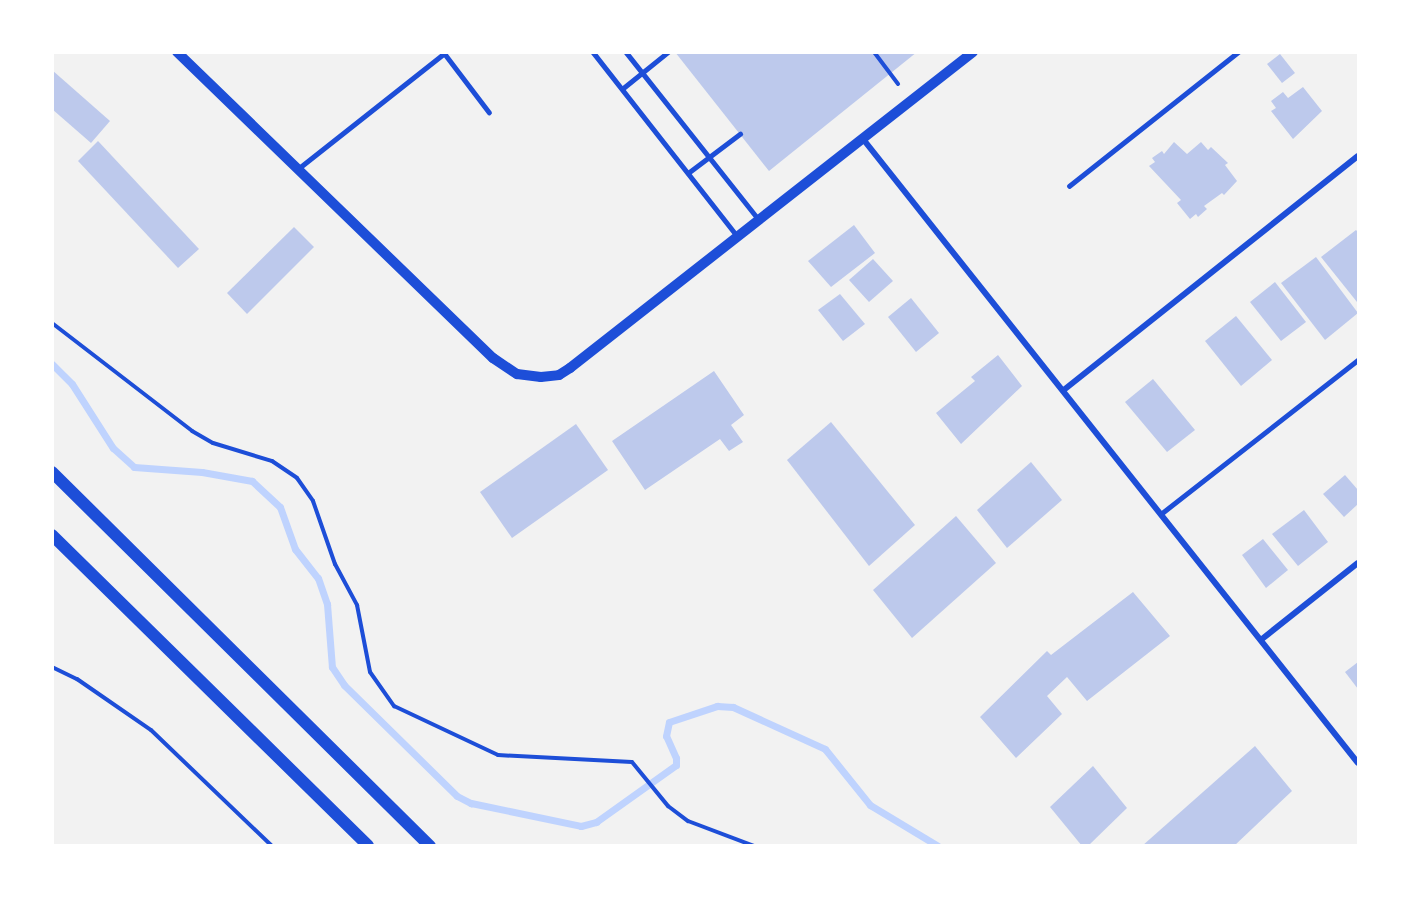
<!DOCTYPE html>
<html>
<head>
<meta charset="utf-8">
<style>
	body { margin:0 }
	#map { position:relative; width:1411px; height:898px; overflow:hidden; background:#f2f2f2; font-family:"Noto Sans",sans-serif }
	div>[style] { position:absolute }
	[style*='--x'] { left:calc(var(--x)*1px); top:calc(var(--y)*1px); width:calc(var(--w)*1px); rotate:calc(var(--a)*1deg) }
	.stream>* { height:7px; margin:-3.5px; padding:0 3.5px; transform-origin:3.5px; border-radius:3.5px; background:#bfd3fe }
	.building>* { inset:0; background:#bdc9ec }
	.path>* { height:4px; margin:-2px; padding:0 2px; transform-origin:2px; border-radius:2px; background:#1d4ed8 }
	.service>* { height:4.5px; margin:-2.25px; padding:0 2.25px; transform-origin:2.25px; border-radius:2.25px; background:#1d4ed8 }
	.minor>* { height:6px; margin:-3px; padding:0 3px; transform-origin:3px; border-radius:3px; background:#1d4ed8 }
	.tertiary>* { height:10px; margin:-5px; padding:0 5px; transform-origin:5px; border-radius:5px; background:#1d4ed8 }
	.secondary>* { height:12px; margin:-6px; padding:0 6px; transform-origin:6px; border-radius:6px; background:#1d4ed8 }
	span { translate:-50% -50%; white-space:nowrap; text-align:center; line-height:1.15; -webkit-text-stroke:4.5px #fff; paint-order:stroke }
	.frame { position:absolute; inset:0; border:54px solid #fff; pointer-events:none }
</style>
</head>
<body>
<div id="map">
	<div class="stream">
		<i style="--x:52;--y:364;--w:28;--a:45"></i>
		<i style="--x:72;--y:384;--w:76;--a:57.4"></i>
		<i style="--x:113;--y:448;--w:28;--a:42"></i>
		<i style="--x:134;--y:467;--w:68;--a:4.2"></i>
		<i style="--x:202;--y:472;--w:51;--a:10.2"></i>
		<i style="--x:252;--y:481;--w:38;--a:43"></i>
		<i style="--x:280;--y:507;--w:45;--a:70.3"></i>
		<i style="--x:295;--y:549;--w:37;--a:52"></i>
		<i style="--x:318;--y:578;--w:28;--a:71"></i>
		<i style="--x:327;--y:604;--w:63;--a:85.5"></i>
		<i style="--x:332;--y:667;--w:22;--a:56"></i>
		<i style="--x:344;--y:685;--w:158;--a:44.5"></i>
		<i style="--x:457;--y:796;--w:16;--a:27"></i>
		<i style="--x:471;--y:803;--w:112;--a:11.8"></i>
		<i style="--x:581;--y:826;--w:16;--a:-15"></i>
		<i style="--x:596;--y:822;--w:98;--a:-35.5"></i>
		<i style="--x:676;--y:765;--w:7;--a:-90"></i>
		<i style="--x:676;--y:758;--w:24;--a:-114"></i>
		<i style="--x:666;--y:736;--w:14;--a:-78"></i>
		<i style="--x:669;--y:722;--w:51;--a:-18.4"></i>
		<i style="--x:717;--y:706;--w:16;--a:4"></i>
		<i style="--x:733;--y:707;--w:101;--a:24.5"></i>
		<i style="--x:825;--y:749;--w:72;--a:51.2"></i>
		<i style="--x:870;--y:805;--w:79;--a:31.1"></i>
	</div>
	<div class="building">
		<i style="clip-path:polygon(675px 52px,917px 52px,769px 171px)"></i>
		<i style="clip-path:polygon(1280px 54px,1295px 73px,1282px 83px,1267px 64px)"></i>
		<i style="clip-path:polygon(52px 70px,110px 121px,91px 143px,52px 109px)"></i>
		<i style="clip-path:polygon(1303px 87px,1322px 111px,1293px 139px,1271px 111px,1276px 108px,1271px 101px,1283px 92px,1288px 98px)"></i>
		<i style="clip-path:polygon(98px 141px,199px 249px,178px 268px,78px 161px)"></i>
		<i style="clip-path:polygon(1174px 142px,1187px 154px,1201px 142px,1208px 150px,1211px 147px,1228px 163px,1225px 165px,1237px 181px,1224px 195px,1222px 193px,1204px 206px,1207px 209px,1198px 217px,1196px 214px,1190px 219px,1177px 203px,1181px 200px,1149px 166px,1155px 162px,1152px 158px,1162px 151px,1164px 154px)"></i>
		<i style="clip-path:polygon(854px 225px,875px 253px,831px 287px,808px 261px)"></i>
		<i style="clip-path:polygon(294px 227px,314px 247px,247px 314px,227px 293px)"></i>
		<i style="clip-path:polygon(1356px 230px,1358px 232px,1357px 302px,1321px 257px)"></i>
		<i style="clip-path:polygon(1316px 257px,1358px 313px,1325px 340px,1281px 283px)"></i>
		<i style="clip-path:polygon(873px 259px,893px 281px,869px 302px,849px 280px)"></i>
		<i style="clip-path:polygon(1275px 282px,1306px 322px,1281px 341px,1250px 302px)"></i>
		<i style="clip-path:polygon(840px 294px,865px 324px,843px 341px,818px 310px)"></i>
		<i style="clip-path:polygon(911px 298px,939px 333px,916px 352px,888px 317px)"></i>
		<i style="clip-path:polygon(1236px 316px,1272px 360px,1241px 386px,1205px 341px)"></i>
		<i style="clip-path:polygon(998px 355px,1022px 386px,961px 444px,936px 413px,975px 381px,971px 377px)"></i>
		<i style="clip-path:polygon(714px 371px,744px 415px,731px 425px,743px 442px,729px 451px,720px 439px,645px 490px,612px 441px)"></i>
		<i style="clip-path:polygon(1153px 379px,1195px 430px,1167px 452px,1125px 402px)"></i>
		<i style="clip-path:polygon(831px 422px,915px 525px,869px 566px,787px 460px)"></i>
		<i style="clip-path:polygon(576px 424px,608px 470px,512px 538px,480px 492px)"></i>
		<i style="clip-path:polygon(1031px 462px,1062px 500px,1007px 548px,977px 510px)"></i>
		<i style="clip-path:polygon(1345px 475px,1358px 490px,1358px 504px,1344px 517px,1323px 494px)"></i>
		<i style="clip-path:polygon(1304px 510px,1328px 542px,1298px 566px,1272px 534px)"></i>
		<i style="clip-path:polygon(956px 516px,996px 563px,912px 638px,873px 590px)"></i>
		<i style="clip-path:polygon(1263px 539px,1288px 570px,1266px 588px,1242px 555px)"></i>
		<i style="clip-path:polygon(1133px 592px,1170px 636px,1087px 701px,1067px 677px,1047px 696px,1062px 714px,1016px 758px,980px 717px,1047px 651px,1051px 655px)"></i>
		<i style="clip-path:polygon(1358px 662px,1358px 689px,1345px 672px)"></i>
		<i style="clip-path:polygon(1255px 746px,1292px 791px,1234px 846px,1142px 846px)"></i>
		<i style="clip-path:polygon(1093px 766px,1127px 808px,1088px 846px,1082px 846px,1050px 807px)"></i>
	</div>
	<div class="path">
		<i style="--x:874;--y:52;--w:40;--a:53"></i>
		<i style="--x:52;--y:323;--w:177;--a:37.6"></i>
		<i style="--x:192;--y:431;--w:24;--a:30"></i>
		<i style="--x:213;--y:443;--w:62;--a:17"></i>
		<i style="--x:272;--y:461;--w:30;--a:34"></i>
		<i style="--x:297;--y:478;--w:28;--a:55"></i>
		<i style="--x:313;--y:501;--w:67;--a:70.8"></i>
		<i style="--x:335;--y:564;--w:47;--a:61.8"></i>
		<i style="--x:357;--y:605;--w:68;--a:79"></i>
		<i style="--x:370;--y:672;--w:42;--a:54.8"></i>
		<i style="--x:394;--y:706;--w:115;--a:25.2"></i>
		<i style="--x:498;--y:755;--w:134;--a:3"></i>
		<i style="--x:632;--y:762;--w:57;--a:50.7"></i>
		<i style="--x:668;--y:806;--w:25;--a:37"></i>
		<i style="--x:688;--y:821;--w:71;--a:20.7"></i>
		<i style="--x:52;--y:667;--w:28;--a:26"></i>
		<i style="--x:77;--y:679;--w:90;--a:34.6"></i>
		<i style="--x:151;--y:730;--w:168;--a:43.8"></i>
	</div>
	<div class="service">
		<i style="--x:593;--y:52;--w:235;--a:51.9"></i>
		<i style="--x:626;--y:52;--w:214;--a:51.6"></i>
		<i style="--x:445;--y:54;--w:73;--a:52.8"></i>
		<i style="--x:622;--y:89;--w:59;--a:-38.8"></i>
		<i style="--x:299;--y:168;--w:187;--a:-38.3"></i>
		<i style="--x:688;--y:173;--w:65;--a:-36.9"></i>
		<i style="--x:1069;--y:186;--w:216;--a:-38.4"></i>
		<i style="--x:1162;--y:513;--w:249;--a:-38"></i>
	</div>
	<div class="minor">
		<i style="--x:863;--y:139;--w:796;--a:51.58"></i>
		<i style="--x:1065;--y:389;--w:374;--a:-38.5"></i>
		<i style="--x:1262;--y:639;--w:122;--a:-38.4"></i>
	</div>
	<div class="tertiary">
		<i style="--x:177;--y:52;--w:440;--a:44.1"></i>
		<i style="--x:493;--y:358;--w:29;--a:34"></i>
		<i style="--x:517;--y:374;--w:24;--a:7"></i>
		<i style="--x:541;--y:377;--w:18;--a:-6"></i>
		<i style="--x:559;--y:375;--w:13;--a:-32"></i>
		<i style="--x:570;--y:368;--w:512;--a:-38.1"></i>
	</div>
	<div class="secondary">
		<i style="--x:52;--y:472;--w:532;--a:44.7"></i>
		<i style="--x:52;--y:535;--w:443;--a:44.5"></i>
	</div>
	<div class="frame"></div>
</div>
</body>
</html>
